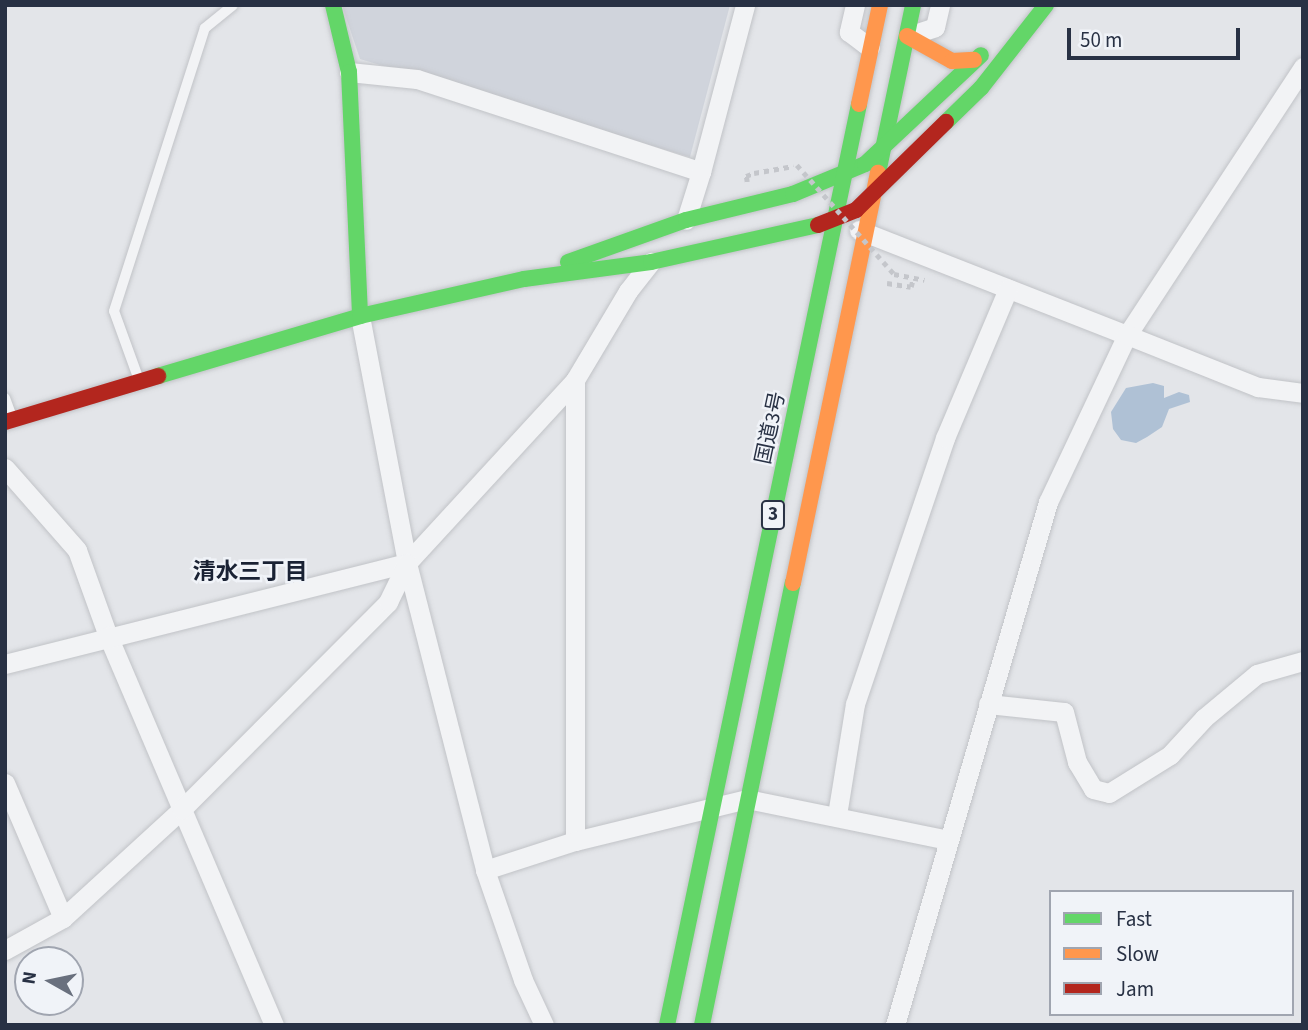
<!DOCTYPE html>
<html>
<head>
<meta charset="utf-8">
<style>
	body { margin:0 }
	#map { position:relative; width:1308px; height:1030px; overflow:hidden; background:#e3e5e9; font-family:"Source Sans 3","Noto Sans JP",sans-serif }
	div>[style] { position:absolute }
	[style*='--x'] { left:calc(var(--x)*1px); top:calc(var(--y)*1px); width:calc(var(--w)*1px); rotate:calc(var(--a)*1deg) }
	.built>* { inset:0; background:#d0d4dc }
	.water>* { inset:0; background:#afc1d5 }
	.path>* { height:4.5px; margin-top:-2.25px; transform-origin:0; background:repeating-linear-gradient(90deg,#c4c6cb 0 5px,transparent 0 10px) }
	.roads { filter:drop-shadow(0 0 2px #c1c3c7) drop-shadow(0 0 2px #c1c3c7) }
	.lane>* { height:10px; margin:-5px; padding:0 5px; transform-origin:5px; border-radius:5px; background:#f2f3f5 }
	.street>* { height:19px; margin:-9.5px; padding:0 9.5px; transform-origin:9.5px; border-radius:9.5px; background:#f2f3f5 }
	.fast>* { height:16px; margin:-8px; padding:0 8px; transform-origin:8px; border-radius:8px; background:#63d668 }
	.slow>* { height:16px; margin:-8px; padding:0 8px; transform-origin:8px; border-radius:8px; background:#ff974d }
	.jam>* { height:16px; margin:-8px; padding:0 8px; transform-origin:8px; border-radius:8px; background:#b3261e }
	.path-bridge>* { height:4.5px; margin-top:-2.25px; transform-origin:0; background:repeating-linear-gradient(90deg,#c4c6cb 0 5px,transparent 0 10px) }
	span { translate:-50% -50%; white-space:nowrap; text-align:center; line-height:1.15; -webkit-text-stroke:5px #f0f3f8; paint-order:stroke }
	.shield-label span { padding:2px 5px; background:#f0f3f8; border:2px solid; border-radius:5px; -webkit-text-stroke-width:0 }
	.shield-label { font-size:19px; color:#283144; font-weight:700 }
	.street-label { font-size:21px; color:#283144 }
	.neighbourhood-label { font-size:23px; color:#1a2234; font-weight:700 }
	.frame { position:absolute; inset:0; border:7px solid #283144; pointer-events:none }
	.legend { position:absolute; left:1049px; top:890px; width:245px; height:126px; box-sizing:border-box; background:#f0f3f8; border:2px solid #a0a5b0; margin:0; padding:9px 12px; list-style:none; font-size:21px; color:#283144 }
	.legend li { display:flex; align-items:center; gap:14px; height:35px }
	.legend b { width:35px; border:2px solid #a0a5b0 }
	.north { position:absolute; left:14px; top:946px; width:70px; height:70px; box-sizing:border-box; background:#f0f3f8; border:2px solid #a0a5b0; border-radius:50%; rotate:279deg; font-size:19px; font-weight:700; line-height:28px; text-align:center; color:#283144 }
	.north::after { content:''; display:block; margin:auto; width:24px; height:32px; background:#69707e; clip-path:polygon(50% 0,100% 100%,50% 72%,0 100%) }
	.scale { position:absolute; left:1067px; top:28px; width:173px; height:32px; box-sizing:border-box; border:4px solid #283144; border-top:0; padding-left:9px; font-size:21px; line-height:24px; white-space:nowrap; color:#283144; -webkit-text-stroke:5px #f0f3f8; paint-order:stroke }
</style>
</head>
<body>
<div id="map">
	<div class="built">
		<i style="clip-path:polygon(342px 5px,730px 5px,690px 157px,360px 59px)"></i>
	</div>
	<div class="water">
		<i style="clip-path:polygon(1153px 383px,1164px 386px,1164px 398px,1179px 392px,1189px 395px,1190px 402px,1169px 409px,1162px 427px,1147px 437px,1136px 443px,1121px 440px,1113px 429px,1111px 412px,1126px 388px)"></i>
	</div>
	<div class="path">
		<i style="--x:747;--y:182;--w:6;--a:-99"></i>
		<i style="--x:746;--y:176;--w:9;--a:-21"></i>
		<i style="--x:754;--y:173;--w:40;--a:-10"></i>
		<i style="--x:894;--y:274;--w:31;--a:11"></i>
		<i style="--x:887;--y:283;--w:24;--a:9"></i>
		<i style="--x:911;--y:287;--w:9;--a:-77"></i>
	</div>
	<div class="roads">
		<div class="lane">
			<i style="--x:139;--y:380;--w:73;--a:-109.9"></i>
			<i style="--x:114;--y:311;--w:297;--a:-72.2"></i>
			<i style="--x:205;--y:28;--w:36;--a:-39"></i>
			<i style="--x:5;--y:398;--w:20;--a:70"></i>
		</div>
		<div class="street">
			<i style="--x:855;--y:5;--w:28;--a:103"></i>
			<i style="--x:849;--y:32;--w:26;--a:37"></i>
			<i style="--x:908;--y:36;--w:28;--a:-18"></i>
			<i style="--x:935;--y:27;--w:23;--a:-77"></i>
			<i style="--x:349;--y:72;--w:68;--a:5.9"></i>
			<i style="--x:417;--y:79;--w:299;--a:18.1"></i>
			<i style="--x:701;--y:172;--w:50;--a:107.4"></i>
			<i style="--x:701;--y:172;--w:173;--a:-75.2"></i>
			<i style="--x:859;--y:230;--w:288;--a:21.4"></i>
			<i style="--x:1127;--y:335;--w:321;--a:-56.7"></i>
			<i style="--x:360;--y:316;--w:251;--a:79.2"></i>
			<i style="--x:407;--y:563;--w:248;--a:-47.4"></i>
			<i style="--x:575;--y:380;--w:104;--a:-59.2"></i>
			<i style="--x:628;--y:291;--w:37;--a:-52"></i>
			<i style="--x:5;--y:468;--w:109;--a:48.7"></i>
			<i style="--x:77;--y:550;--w:91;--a:70.2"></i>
			<i style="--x:108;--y:636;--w:423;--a:66.9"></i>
			<i style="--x:407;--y:563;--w:317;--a:75.7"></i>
			<i style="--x:485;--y:870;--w:116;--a:70.9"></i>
			<i style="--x:523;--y:980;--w:50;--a:65"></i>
			<i style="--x:5;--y:664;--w:414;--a:-14.1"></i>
			<i style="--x:988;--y:704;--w:76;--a:6"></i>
			<i style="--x:1064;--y:712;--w:52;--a:75.4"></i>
			<i style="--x:1077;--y:762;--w:31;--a:59"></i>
			<i style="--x:1093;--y:789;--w:16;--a:14"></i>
			<i style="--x:1109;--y:793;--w:72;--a:-31.9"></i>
			<i style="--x:1170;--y:755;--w:50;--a:-47.4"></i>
			<i style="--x:1204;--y:718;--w:69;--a:-39.7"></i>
			<i style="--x:1257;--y:674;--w:48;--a:-15.8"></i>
			<i style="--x:5;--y:783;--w:147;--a:66.8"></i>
			<i style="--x:837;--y:815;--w:112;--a:-80.8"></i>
			<i style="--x:855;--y:704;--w:281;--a:-71.3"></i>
			<i style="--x:945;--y:438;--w:162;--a:-67.1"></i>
			<i style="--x:575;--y:841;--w:461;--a:-90"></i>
			<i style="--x:485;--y:870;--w:95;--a:-17.9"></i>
			<i style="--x:575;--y:841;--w:177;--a:-13.7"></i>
			<i style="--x:747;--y:799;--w:206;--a:11.5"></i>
			<i style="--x:5;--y:950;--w:66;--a:-28.9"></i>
			<i style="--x:63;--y:918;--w:161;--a:-42.5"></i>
			<i style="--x:182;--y:809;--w:292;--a:-45.1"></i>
			<i style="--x:388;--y:602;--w:43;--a:-64"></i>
			<i style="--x:895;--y:1025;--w:545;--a:-73.69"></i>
			<i style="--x:1048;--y:502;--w:185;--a:-64.7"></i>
			<i style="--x:1127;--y:335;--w:141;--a:21.7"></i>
			<i style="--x:1258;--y:387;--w:45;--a:7.6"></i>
		</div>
		<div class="fast">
			<i style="--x:333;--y:5;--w:69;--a:76.6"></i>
			<i style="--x:349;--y:72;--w:244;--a:87.4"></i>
			<i style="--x:946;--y:122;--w:49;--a:-44.2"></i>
			<i style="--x:981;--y:88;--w:105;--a:-51.9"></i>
			<i style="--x:878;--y:173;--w:172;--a:-78.2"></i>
			<i style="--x:568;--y:262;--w:125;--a:-19.6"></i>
			<i style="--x:686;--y:220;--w:110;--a:-13.7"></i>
			<i style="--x:793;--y:194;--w:78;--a:-22.6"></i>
			<i style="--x:865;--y:164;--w:159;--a:-43.2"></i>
			<i style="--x:158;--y:376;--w:211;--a:-16.5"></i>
			<i style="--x:360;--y:316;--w:168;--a:-12.7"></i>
			<i style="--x:524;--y:279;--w:128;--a:-7.6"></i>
			<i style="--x:651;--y:262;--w:171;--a:-12.5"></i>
			<i style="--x:667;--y:1025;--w:941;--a:-78.22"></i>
			<i style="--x:702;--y:1025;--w:451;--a:-78.4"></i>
		</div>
		<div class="slow">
			<i style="--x:907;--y:36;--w:51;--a:29.1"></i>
			<i style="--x:952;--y:61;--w:22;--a:-3"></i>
			<i style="--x:859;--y:104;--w:101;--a:-78"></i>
			<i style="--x:793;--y:583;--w:419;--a:-78.3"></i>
		</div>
		<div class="jam">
			<i style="--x:818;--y:225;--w:41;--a:-21.5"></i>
			<i style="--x:856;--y:210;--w:126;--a:-44.4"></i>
			<i style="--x:5;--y:422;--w:160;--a:-16.7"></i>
		</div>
	</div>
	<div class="path-bridge">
		<i style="--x:797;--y:165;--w:146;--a:48.3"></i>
	</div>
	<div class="shield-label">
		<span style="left:773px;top:515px">3</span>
	</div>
	<div class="street-label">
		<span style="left:770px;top:428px;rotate:-78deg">国道3号</span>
	</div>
	<div class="neighbourhood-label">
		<span style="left:250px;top:572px">清水三丁目</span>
	</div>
	<div class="frame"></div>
	<ul class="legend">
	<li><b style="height:9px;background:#63d668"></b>Fast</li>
	<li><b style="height:9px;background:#ff974d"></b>Slow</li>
	<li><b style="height:9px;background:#b3261e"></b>Jam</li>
	</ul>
	<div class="north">N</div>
	<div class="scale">50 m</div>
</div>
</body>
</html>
